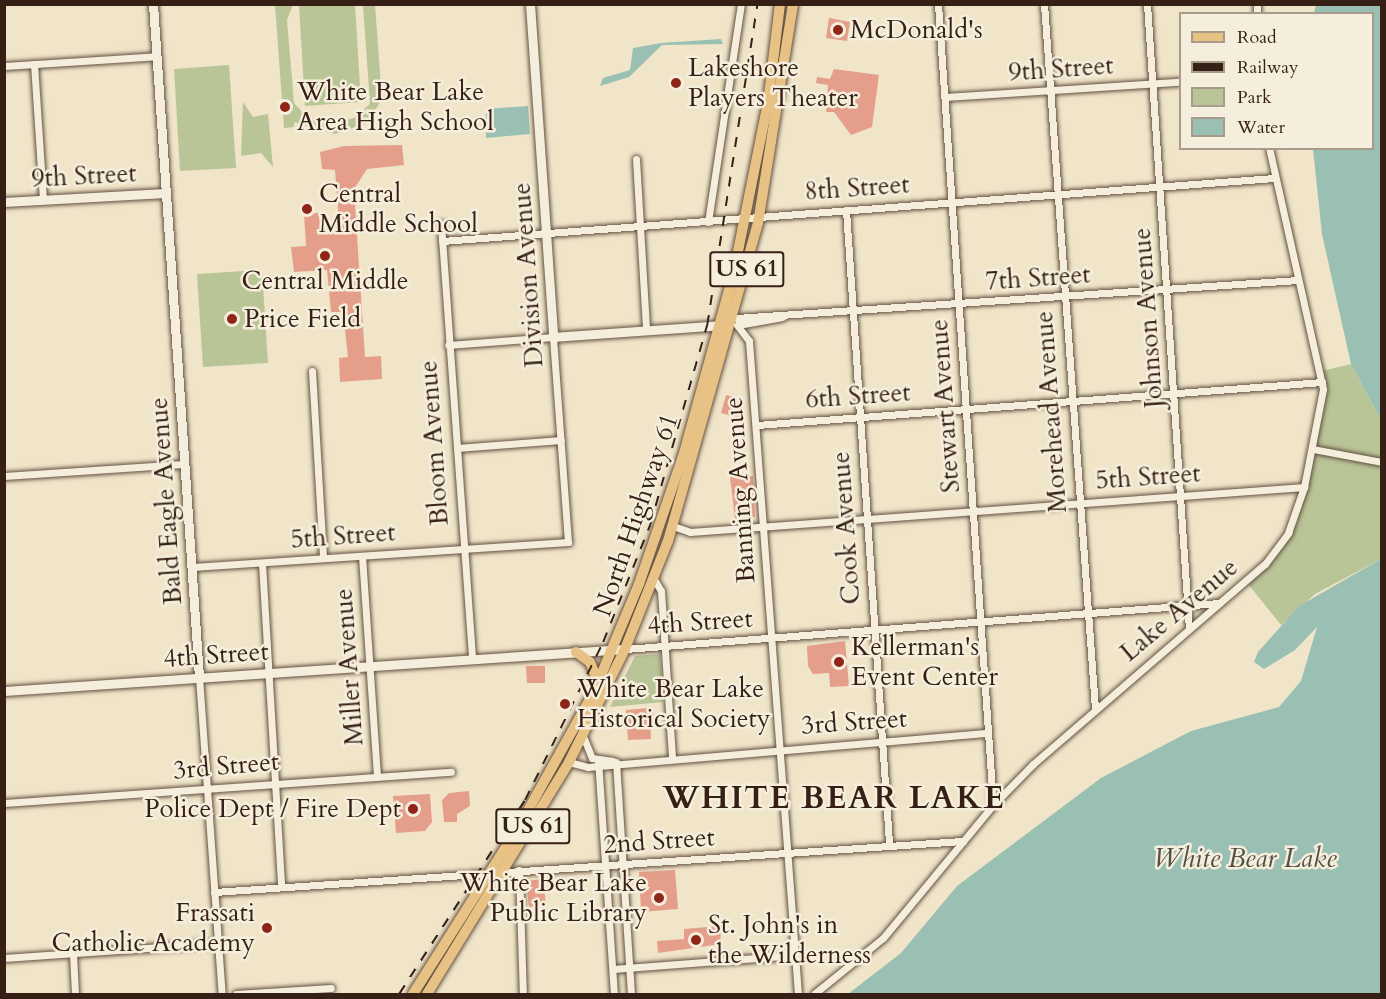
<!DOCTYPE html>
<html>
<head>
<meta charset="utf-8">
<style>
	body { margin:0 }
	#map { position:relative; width:1386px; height:999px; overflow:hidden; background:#f0e5c9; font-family:Cardo,serif }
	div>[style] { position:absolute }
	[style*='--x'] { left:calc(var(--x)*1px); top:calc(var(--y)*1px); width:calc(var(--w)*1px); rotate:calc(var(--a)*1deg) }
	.green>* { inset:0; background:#b9c597 }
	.water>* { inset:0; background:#9abfb3 }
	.building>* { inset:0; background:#e59e8a }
	.roads { filter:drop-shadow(0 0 2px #645041) drop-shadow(0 0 2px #645041) }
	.street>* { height:7px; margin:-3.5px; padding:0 3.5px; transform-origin:3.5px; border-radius:3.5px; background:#f5eedc }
	.secondary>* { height:9px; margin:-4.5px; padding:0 4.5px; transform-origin:4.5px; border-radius:4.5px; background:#f5eedc }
	.primary>* { height:10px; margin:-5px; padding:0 5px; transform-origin:5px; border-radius:5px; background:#e8c284 }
	.rail>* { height:1.5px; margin-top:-0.75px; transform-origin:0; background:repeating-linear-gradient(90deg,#361f14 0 10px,transparent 0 20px) }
	.dots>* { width:16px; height:16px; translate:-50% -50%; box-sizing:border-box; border:3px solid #f5eedc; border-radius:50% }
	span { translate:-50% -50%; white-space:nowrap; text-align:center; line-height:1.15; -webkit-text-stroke:5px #f5eedc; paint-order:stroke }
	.shield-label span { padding:2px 4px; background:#f5eedc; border:2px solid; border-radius:4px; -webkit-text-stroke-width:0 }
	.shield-label { font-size:24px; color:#361f14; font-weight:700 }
	.poi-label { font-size:26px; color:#361f14 }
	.left { translate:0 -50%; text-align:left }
	.right { translate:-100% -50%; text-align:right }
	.street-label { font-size:26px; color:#361f14 }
	.water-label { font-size:27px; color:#544f44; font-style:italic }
	.district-label { font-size:32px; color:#361f14; font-weight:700; letter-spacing:1.5px }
	.frame { position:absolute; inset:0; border:6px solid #361f14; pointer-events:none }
	.legend { position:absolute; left:1179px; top:12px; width:195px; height:138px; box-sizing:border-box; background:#f5eedc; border:2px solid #a99b8c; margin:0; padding:8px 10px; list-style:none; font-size:18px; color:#361f14 }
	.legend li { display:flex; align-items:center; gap:12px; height:30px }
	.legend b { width:30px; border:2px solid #a99b8c }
</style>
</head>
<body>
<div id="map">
	<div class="green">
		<i style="clip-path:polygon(275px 5px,293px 5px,287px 20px,294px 103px,308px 118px,330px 124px,354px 118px,370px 104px,363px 5px,375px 5px,382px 99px,367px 123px,335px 134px,294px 122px,294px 127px,284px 128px)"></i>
		<i style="clip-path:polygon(299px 5px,355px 5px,361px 102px,305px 106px)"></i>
		<i style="clip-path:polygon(229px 65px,236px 168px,180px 171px,174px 69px)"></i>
		<i style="clip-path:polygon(243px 102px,253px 117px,268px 114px,273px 167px,261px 153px,241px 156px)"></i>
		<i style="clip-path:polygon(262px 270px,268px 363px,203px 367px,197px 274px)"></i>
		<i style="clip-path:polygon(1351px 364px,1381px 420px,1381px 559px,1315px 594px,1281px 625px,1248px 584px,1277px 555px,1297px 523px,1325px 399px,1322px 371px)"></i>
		<i style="clip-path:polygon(660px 654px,663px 702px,610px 707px,635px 656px)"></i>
	</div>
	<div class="water">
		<i style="clip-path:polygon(1316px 5px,1381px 5px,1381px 420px,1351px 364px,1322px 234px,1313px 149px,1372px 148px,1372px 14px,1314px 13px)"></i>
		<i style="clip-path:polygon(721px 39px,723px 44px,662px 45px,629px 77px,600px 86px,603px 78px,630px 70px,633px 48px,661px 43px)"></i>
		<i style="clip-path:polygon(528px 106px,530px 134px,486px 138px,486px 109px)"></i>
		<i style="clip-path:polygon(1381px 559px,1381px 994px,848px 994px,901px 953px,957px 886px,1101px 778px,1191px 731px,1279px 707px,1301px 681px,1317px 627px,1295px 650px,1264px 669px,1254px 662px,1258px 652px,1299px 606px)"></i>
	</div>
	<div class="building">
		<i style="clip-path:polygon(829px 18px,850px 22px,847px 41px,826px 38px)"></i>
		<i style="clip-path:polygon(834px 69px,879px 75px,872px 127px,851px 135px,834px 112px,826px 112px,828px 85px,816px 83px,817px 77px,830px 79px)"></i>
		<i style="clip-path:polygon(402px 145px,404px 165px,367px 169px,354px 189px,365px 357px,381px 356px,382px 379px,340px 382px,339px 358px,348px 357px,343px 312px,331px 312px,327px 270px,294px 272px,291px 247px,306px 246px,304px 214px,318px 213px,320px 222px,339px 221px,335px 170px,322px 169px,320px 152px,344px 146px)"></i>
		<i style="clip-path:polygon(726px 395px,744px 400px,739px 418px,721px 413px)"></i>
		<i style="clip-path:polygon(753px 476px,755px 517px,735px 518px,730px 477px)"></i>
		<i style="clip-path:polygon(845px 641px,849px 686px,830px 687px,829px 673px,813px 674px,808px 666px,807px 646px)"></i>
		<i style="clip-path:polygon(526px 666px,545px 666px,545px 683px,527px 683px)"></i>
		<i style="clip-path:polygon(649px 708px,658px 719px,650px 719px,651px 739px,628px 740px,626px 710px)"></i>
		<i style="clip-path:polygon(469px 791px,470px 806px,457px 814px,457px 822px,444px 822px,442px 800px,449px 793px)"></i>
		<i style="clip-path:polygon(430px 794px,432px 822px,425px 831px,396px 833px,393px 796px)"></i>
		<i style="clip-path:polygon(675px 870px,678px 909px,641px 912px,639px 872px)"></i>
		<i style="clip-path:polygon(543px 879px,546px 905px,529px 907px,526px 881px)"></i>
		<i style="clip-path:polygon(720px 926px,721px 944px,658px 953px,657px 941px,684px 939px,684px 929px)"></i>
	</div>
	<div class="roads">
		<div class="street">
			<i style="--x:938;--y:4;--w:803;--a:86.07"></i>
			<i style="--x:1044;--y:4;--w:706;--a:85.86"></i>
			<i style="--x:1147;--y:4;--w:626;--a:86.16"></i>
			<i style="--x:1257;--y:4;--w:10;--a:90"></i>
			<i style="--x:34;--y:64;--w:135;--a:86.2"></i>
			<i style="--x:4;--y:66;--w:153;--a:-3.7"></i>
			<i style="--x:945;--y:97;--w:235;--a:-3.7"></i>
			<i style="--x:636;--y:159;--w:170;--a:86.6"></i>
			<i style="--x:846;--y:210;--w:634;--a:86.11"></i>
			<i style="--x:708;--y:222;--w:220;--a:-81.4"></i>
			<i style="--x:441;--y:224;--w:436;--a:85.9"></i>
			<i style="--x:442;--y:241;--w:834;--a:-4.33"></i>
			<i style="--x:736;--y:318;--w:563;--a:-3.87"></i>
			<i style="--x:737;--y:325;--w:20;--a:53"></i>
			<i style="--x:749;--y:341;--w:655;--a:85.71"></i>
			<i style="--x:738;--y:325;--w:45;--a:-10.3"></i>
			<i style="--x:312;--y:371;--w:186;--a:86.6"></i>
			<i style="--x:757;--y:425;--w:567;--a:-4.35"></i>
			<i style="--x:457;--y:448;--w:104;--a:-4.4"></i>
			<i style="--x:1313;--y:449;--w:70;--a:10.7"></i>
			<i style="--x:4;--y:476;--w:180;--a:-3.8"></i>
			<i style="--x:673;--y:526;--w:18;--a:19"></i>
			<i style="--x:690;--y:532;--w:616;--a:-4.19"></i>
			<i style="--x:362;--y:556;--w:221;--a:86.1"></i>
			<i style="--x:262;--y:563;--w:324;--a:86.6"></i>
			<i style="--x:192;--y:567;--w:377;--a:-3.8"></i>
			<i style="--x:568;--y:542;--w:206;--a:-94.2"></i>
			<i style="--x:553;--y:337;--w:105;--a:175.6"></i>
			<i style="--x:654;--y:579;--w:14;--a:60"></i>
			<i style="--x:661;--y:591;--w:167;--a:86.2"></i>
			<i style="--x:625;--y:649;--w:596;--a:-4.43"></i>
			<i style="--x:199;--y:677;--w:318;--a:85.9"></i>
			<i style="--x:583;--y:736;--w:24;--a:68"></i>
			<i style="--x:592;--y:758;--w:21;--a:8"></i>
			<i style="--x:598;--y:760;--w:235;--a:86.1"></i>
			<i style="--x:569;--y:762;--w:20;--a:15"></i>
			<i style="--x:588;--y:767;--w:401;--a:-4.9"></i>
			<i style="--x:616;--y:762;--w:232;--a:86.3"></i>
			<i style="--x:4;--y:803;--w:448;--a:-4"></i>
			<i style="--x:519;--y:870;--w:124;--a:88.2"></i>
			<i style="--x:214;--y:892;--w:751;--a:-3.9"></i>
			<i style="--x:73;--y:954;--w:40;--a:87.1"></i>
			<i style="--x:4;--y:958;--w:215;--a:-4"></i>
			<i style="--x:613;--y:969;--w:183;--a:-4.4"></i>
			<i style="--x:236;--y:994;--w:95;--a:-3.6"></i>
			<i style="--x:814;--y:994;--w:89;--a:-39.1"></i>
			<i style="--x:883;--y:938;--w:173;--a:-50.4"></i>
			<i style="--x:993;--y:805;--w:57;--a:-45.7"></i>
			<i style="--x:1033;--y:764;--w:306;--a:-40.8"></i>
			<i style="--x:1265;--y:564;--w:39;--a:-53"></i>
			<i style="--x:1288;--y:533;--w:49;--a:-70.8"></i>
			<i style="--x:1304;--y:487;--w:100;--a:-79"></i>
			<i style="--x:1323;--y:389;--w:247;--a:-102.6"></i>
		</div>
		<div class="secondary">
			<i style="--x:153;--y:4;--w:675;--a:86.09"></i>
			<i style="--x:530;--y:4;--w:334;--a:86"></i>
			<i style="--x:553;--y:337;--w:170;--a:-4"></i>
			<i style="--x:4;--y:202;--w:161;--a:-3.2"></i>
			<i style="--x:4;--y:691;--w:622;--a:-3.87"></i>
		</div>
		<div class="primary">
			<i style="--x:576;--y:652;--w:17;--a:36"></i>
			<i style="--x:590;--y:662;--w:22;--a:68"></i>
			<i style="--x:413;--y:994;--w:202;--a:-57.7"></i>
			<i style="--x:521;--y:823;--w:150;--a:-60.9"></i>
			<i style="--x:594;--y:692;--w:117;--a:-67.4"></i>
			<i style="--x:639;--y:584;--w:139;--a:-71"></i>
			<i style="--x:684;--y:453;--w:189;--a:-74.6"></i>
			<i style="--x:734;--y:271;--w:171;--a:-78.6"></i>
			<i style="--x:768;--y:103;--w:100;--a:-83.1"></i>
			<i style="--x:427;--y:994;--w:272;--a:-58.5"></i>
			<i style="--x:569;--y:762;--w:126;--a:-63.6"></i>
			<i style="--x:625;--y:649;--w:116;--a:-68.3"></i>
			<i style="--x:668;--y:541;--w:330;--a:-74.2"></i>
			<i style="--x:758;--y:223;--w:222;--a:-80.9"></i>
		</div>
	</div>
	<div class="rail">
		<i style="--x:399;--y:994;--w:231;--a:-57"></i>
		<i style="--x:525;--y:800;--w:176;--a:-63.7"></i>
		<i style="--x:603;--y:642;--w:126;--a:-68.1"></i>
		<i style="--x:650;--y:525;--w:208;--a:-74.1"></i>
		<i style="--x:707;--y:325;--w:325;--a:-81.1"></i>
	</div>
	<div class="dots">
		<i style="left:838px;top:30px;background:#8f2418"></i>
		<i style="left:676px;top:83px;background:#8f2418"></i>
		<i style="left:285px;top:107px;background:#8f2418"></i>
		<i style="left:307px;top:209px;background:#8f2418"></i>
		<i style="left:325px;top:256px;background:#8f2418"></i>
		<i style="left:232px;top:319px;background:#8f2418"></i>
		<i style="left:839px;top:662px;background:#8f2418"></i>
		<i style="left:565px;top:704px;background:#8f2418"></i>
		<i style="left:413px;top:809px;background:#8f2418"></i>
		<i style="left:659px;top:898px;background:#8f2418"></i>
		<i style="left:267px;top:928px;background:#8f2418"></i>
		<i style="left:696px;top:940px;background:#8f2418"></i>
	</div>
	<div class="shield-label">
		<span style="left:747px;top:269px">US 61</span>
		<span style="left:533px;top:826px">US 61</span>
	</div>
	<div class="poi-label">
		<span class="left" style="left:850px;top:30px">McDonald's</span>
		<span class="left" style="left:688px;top:83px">Lakeshore<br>Players Theater</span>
		<span class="left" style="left:297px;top:107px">White Bear Lake<br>Area High School</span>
		<span class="left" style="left:319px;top:209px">Central<br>Middle School</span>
		<span style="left:325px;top:281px">Central Middle</span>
		<span class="left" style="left:244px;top:319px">Price Field</span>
		<span class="left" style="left:851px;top:662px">Kellerman's<br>Event Center</span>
		<span class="left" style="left:577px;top:704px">White Bear Lake<br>Historical Society</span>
		<span class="right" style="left:401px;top:809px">Police Dept / Fire Dept</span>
		<span class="right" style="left:647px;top:898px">White Bear Lake<br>Public Library</span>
		<span class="right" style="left:255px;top:928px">Frassati<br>Catholic Academy</span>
		<span class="left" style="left:708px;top:940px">St. John's in<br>the Wilderness</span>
	</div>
	<div class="street-label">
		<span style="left:1061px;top:69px;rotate:-4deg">9th Street</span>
		<span style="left:84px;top:176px;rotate:-3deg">9th Street</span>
		<span style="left:857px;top:188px;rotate:-4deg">8th Street</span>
		<span style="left:528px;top:275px;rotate:-94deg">Division Avenue</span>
		<span style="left:1038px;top:278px;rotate:-4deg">7th Street</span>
		<span style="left:1148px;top:318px;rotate:-94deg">Johnson Avenue</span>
		<span style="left:858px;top:396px;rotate:-4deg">6th Street</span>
		<span style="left:945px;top:406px;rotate:-94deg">Stewart Avenue</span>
		<span style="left:1051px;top:412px;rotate:-94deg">Morehead Avenue</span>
		<span style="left:434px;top:443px;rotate:-94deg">Bloom Avenue</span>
		<span style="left:1148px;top:477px;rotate:-4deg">5th Street</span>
		<span style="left:740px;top:490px;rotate:-94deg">Banning Avenue</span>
		<span style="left:166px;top:501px;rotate:-94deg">Bald Eagle Avenue</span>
		<span style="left:636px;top:515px;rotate:-71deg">North Highway 61</span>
		<span style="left:846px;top:528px;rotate:-94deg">Cook Avenue</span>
		<span style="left:343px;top:536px;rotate:-4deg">5th Street</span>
		<span style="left:1179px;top:610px;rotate:-40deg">Lake Avenue</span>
		<span style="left:700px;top:622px;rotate:-4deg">4th Street</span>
		<span style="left:216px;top:655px;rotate:-4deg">4th Street</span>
		<span style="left:349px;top:667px;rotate:-94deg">Miller Avenue</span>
		<span style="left:854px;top:722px;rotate:-4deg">3rd Street</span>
		<span style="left:226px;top:766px;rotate:-5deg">3rd Street</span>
		<span style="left:659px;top:841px;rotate:-4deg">2nd Street</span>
	</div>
	<div class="water-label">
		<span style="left:1245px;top:859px">White Bear Lake</span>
	</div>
	<div class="district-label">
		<span style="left:834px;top:798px">WHITE BEAR LAKE</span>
	</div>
	<div class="frame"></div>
	<ul class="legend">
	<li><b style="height:8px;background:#e8c284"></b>Road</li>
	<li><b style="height:8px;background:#361f14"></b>Railway</li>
	<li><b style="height:16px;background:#b9c597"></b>Park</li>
	<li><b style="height:16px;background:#9abfb3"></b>Water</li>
	</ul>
</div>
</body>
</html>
